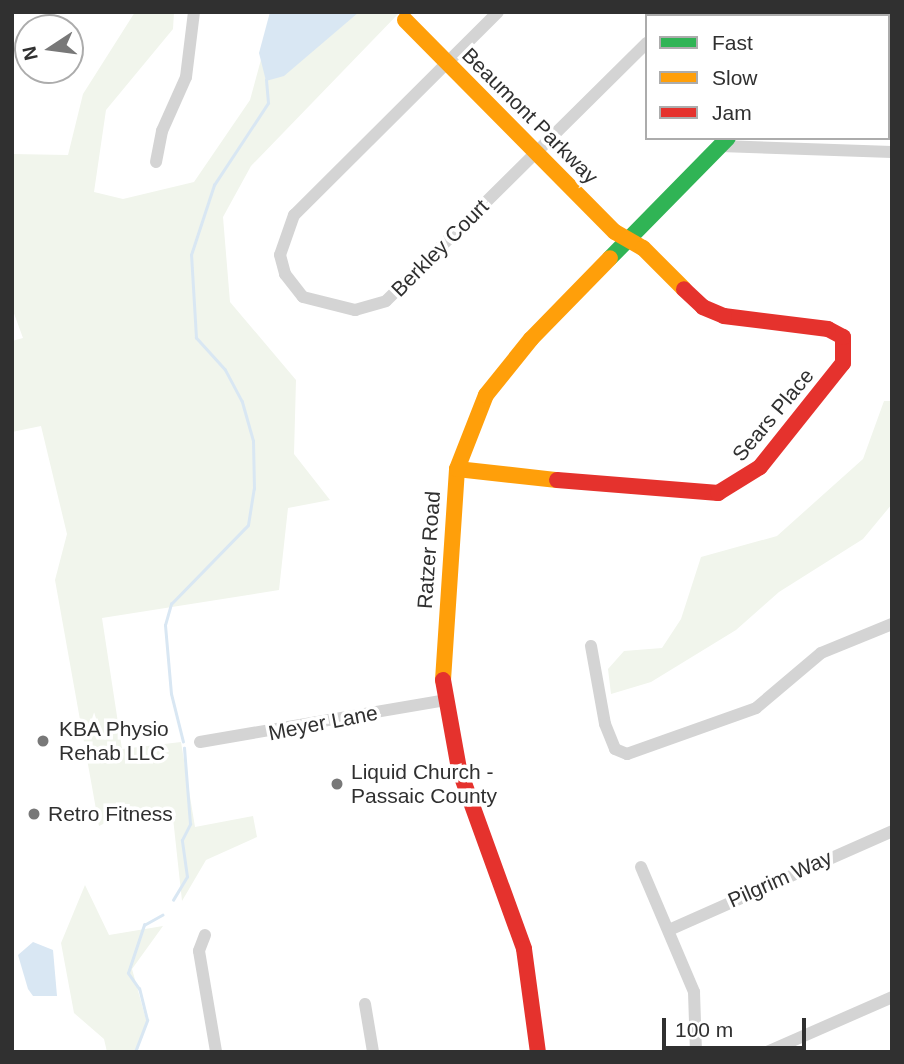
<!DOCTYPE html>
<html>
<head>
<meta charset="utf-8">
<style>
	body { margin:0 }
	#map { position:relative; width:904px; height:1064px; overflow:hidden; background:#fff; font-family:Helvetica,sans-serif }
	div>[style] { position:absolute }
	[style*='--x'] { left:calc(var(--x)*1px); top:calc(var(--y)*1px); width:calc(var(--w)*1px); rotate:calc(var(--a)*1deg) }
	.green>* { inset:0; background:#f1f5ec }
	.water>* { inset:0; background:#d9e7f3 }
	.stream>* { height:2.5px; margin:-1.25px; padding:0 1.25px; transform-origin:1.25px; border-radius:1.25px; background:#d9e7f3 }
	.street>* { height:12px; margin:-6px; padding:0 6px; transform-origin:6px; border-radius:6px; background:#d4d4d4 }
	.fast>* { height:16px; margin:-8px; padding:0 8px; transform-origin:8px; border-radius:8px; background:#30b455 }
	.slow>* { height:16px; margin:-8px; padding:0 8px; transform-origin:8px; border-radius:8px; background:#ff9f0a }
	.jam>* { height:16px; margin:-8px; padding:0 8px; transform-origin:8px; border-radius:8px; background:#e5322d }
	.dots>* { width:19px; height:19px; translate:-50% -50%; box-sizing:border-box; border:4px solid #fff; border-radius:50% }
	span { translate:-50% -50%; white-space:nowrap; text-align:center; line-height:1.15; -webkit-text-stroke:7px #fff; paint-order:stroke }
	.street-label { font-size:21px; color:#303030 }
	.poi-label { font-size:21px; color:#303030 }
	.left { translate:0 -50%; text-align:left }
	.frame { position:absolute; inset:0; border:14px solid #303030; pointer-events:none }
	.legend { position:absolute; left:645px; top:14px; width:245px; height:126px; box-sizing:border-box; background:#fff; border:2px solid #acacac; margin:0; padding:9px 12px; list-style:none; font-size:21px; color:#303030 }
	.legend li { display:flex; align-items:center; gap:14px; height:35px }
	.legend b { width:35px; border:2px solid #acacac }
	.north { position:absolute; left:14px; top:14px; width:70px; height:70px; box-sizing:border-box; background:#fff; border:2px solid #acacac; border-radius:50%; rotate:257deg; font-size:19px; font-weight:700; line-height:28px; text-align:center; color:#303030 }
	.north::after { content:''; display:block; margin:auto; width:24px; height:32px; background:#787878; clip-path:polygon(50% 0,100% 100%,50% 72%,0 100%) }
	.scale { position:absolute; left:662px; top:1018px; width:144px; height:32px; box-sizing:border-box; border:4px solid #303030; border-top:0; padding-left:9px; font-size:21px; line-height:24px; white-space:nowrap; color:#303030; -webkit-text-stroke:5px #fff; paint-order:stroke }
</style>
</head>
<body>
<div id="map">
	<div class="green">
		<i style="clip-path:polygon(135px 12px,174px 12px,173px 29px,106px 110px,94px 192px,123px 199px,194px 182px,250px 100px,274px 12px,400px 12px,251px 166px,223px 217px,230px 302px,296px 380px,294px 454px,330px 500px,288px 508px,279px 590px,102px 618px,122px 749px,181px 742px,195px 827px,253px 816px,257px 837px,206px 860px,182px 901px,173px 818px,127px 812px,99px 826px,55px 580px,67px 534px,41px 426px,12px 432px,12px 341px,23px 338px,12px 308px,12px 154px,68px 155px,83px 94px)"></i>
		<i style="clip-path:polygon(884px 401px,892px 401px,892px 504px,863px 539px,779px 592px,736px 630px,651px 682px,611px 694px,608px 669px,624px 651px,662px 648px,681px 619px,701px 557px,777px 536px,863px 459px)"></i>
		<i style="clip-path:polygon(85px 885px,109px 935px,163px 926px,132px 969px,147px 1023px,137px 1052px,107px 1052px,104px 1039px,74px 1013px,61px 943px)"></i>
	</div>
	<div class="water">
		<i style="clip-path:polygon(270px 12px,359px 12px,284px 76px,266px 81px,259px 53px)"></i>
		<i style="clip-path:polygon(33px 942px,53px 950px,57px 996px,33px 996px,28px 989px,18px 955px)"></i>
	</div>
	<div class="stream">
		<i style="--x:183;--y:742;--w:49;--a:-104"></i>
		<i style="--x:171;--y:694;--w:69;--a:-95"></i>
		<i style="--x:165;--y:625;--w:22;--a:-74"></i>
		<i style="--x:171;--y:604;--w:110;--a:-45.7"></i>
		<i style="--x:248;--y:525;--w:36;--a:-81"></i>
		<i style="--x:254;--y:489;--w:48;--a:-91.2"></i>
		<i style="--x:253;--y:441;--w:41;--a:-105.8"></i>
		<i style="--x:242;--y:402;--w:36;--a:-118"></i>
		<i style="--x:225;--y:370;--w:43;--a:-132.2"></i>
		<i style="--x:196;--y:338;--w:83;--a:-93.4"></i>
		<i style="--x:191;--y:255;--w:74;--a:-71.8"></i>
		<i style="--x:214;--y:185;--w:98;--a:-56.6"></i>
		<i style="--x:268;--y:103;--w:23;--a:-95"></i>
		<i style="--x:173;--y:900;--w:27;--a:-59"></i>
		<i style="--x:187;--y:877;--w:37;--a:-98"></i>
		<i style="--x:182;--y:840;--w:18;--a:-63"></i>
		<i style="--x:190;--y:824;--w:76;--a:-94.5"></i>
		<i style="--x:135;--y:1052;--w:34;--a:-69"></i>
		<i style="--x:147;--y:1020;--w:32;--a:-104"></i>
		<i style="--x:139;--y:989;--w:19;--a:-125"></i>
		<i style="--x:128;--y:973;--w:51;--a:-71.6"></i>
		<i style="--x:144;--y:925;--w:21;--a:-29"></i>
	</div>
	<div class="street">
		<i style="--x:498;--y:12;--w:288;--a:135.1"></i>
		<i style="--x:294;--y:215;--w:42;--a:109.3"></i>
		<i style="--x:280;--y:255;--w:20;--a:75"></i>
		<i style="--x:285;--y:274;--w:29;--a:52"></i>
		<i style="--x:303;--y:297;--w:54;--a:14"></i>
		<i style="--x:355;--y:310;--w:32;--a:-16"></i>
		<i style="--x:386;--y:301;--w:367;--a:-44.7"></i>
		<i style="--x:674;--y:16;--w:4;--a:-63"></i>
		<i style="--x:720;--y:146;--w:172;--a:2"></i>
		<i style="--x:156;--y:162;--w:32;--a:-79"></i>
		<i style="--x:162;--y:131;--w:59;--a:-66"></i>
		<i style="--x:186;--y:77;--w:65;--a:-83"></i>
		<i style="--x:591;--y:646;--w:79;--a:79.8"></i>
		<i style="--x:605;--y:724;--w:27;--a:68"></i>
		<i style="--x:615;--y:749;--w:13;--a:23"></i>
		<i style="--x:627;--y:754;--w:137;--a:-19.6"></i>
		<i style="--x:756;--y:708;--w:85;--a:-40.2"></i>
		<i style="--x:821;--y:653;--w:77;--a:-22.2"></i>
		<i style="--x:200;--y:742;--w:249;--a:-9.7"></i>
		<i style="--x:641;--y:867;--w:136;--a:67"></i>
		<i style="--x:694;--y:992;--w:60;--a:88.1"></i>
		<i style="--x:669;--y:930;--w:244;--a:-23.9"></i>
		<i style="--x:205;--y:935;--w:17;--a:111"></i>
		<i style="--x:199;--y:951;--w:102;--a:80.4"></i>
		<i style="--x:365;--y:1004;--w:49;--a:80.5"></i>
		<i style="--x:767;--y:1052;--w:137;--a:-23.7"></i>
	</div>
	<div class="fast">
		<i style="--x:610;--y:258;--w:168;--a:-45.5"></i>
	</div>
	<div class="slow">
		<i style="--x:827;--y:16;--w:4;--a:-76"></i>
		<i style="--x:405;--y:20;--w:298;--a:45.3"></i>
		<i style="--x:615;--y:232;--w:32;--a:30"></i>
		<i style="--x:643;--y:248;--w:58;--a:45"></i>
		<i style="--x:457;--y:469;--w:101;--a:6.3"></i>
		<i style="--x:443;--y:680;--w:211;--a:-86.2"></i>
		<i style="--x:457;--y:469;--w:79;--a:-68.6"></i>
		<i style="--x:486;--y:395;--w:72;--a:-51.2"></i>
		<i style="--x:531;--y:339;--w:113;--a:-45.7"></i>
	</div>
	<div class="jam">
		<i style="--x:557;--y:480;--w:162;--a:4.6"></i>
		<i style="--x:718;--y:493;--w:49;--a:-31.8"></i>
		<i style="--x:760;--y:467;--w:133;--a:-51.4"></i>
		<i style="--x:843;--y:363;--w:26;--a:-90"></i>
		<i style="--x:843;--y:337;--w:17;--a:-152"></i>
		<i style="--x:828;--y:329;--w:105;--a:-172.9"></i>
		<i style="--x:724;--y:316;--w:23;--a:-157"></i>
		<i style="--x:703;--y:307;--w:26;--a:-137"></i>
		<i style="--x:443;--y:680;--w:90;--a:79.8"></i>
		<i style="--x:459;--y:769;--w:191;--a:70.1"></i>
		<i style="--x:524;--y:949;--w:104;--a:82.3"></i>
	</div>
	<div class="dots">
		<i style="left:43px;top:741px;background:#787878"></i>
		<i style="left:337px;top:784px;background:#787878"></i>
		<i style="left:34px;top:814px;background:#787878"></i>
	</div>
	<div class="street-label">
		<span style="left:530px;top:116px;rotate:45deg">Beaumont Parkway</span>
		<span style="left:440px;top:248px;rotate:-45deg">Berkley Court</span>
		<span style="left:773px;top:415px;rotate:-50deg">Sears Place</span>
		<span style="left:429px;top:550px;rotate:-86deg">Ratzer Road</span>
		<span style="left:323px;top:723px;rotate:-11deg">Meyer Lane</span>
		<span style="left:780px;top:879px;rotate:-24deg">Pilgrim Way</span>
	</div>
	<div class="poi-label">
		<span class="left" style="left:59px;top:741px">KBA Physio<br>Rehab LLC</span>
		<span class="left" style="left:351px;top:784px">Liquid Church -<br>Passaic County</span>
		<span class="left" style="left:48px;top:814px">Retro Fitness</span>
	</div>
	<div class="frame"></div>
	<ul class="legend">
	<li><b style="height:9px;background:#30b455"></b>Fast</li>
	<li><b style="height:9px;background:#ff9f0a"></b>Slow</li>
	<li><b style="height:9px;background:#e5322d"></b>Jam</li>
	</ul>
	<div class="north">N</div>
	<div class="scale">100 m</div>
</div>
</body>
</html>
